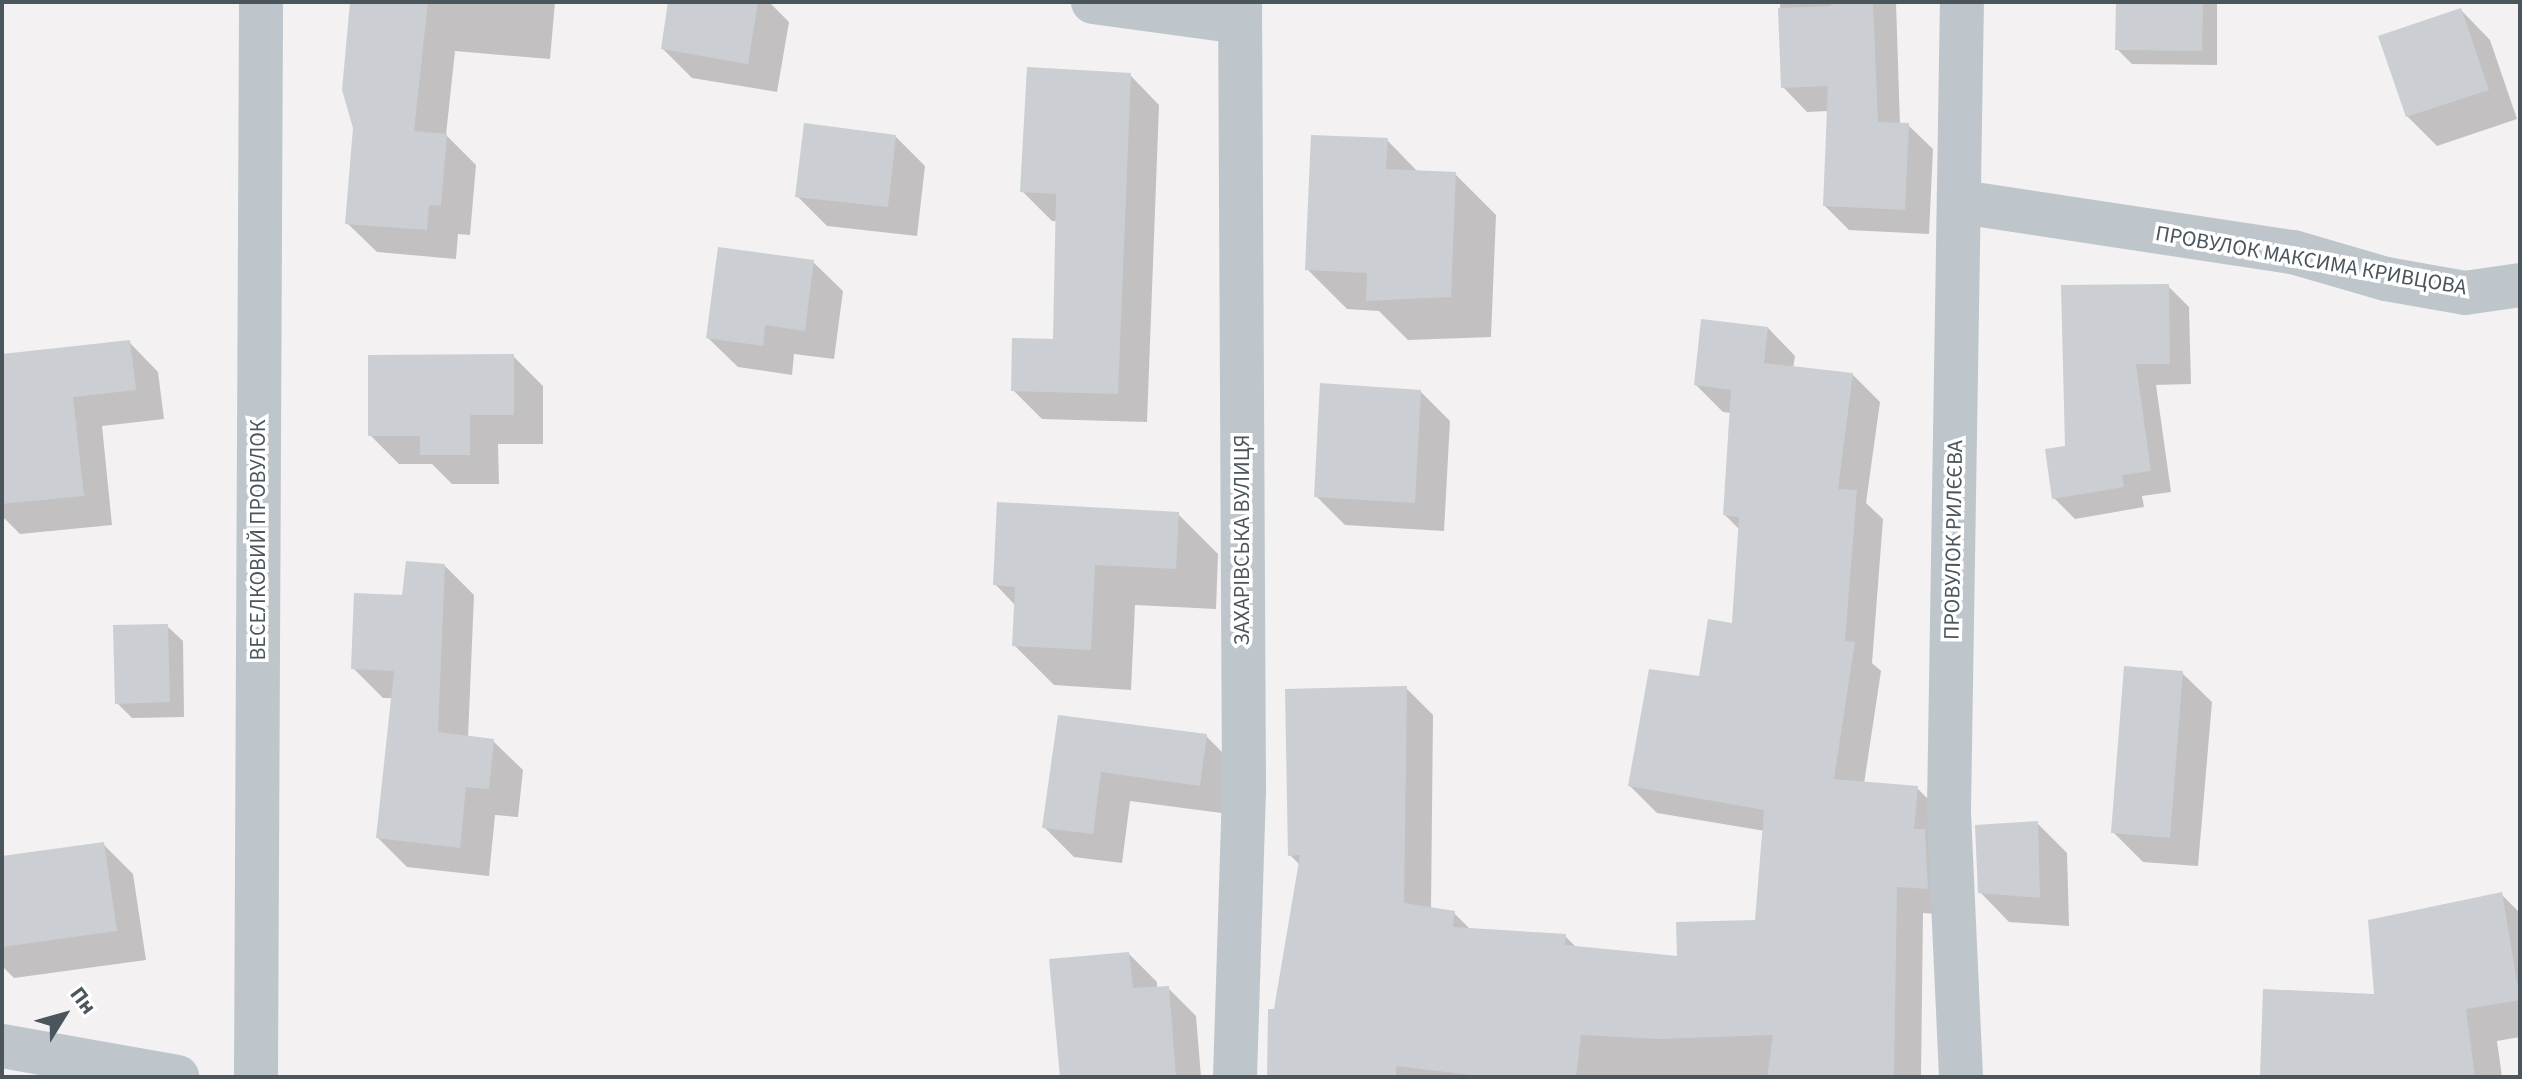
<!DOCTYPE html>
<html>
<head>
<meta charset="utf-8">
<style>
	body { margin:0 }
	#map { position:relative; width:2522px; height:1079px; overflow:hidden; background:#f3f1f1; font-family:"Source Sans 3",sans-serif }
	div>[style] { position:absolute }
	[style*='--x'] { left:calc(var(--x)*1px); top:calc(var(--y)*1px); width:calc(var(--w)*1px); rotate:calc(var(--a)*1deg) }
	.shadow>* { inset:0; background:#0003 }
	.building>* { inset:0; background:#cbced2 }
	.minor>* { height:44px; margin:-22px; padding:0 22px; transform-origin:22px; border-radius:22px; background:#bec6cc }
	span { translate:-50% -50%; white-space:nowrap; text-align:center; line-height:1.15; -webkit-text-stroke:7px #fff; paint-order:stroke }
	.street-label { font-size:22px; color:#4a555c }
	.frame { position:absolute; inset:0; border:4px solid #4a555c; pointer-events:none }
	.north { position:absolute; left:24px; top:975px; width:80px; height:80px; -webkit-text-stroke:6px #fff; paint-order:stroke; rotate:53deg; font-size:22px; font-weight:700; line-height:32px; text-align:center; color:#4a555c }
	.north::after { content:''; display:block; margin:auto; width:28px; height:36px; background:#4a555c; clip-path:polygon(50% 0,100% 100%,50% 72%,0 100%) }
</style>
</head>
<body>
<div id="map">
	<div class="shadow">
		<i style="clip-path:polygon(352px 2px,555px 2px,550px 59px,455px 51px,446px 135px,476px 165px,470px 235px,458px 234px,456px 259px,377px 252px,347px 223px,355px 128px)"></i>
		<i style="clip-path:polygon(670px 2px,769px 2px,789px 22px,777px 92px,692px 78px,663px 49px)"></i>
		<i style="clip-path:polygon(1780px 2px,1896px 2px,1900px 125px,1908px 125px,1933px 149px,1929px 234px,1849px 230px,1825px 206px,1829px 111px,1807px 112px,1783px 87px)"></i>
		<i style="clip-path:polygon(2118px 2px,2217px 2px,2217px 65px,2132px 64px,2117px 49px)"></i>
		<i style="clip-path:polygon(2461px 10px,2490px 40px,2517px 119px,2437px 146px,2407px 116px)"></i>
		<i style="clip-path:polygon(1130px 75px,1159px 105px,1147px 422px,1042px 419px,1013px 390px,1055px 341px,1058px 221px,1052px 221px,1022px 191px)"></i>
		<i style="clip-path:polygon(895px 136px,925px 166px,917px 236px,827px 226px,797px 196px)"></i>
		<i style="clip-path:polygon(1387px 140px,1419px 173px,1455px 174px,1496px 215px,1491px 337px,1408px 340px,1379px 311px,1347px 309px,1307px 269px)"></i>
		<i style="clip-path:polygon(813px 262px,843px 291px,834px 359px,794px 354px,792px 375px,738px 367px,708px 338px)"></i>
		<i style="clip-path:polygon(2168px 286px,2189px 307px,2191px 384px,2156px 385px,2171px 492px,2142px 496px,2144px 507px,2075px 519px,2054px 498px,2067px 447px)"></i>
		<i style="clip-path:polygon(1768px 328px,1795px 356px,1793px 368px,1853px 375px,1880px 402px,1866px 503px,1883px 519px,1872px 663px,1881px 671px,1864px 784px,1917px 788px,1944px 815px,1954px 915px,1923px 913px,1921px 1077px,1269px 1077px,1276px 1011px,1301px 866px,1290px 855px,1406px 688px,1433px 715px,1431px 909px,1454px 913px,1471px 930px,1565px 936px,1578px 949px,1679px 958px,1757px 922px,1765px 831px,1657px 813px,1630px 786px,1734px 625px,1740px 530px,1725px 515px,1732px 413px,1723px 412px,1696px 385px)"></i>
		<i style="clip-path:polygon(129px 342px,158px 372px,164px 419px,102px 426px,112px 525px,20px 534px,2px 516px,2px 356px)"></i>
		<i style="clip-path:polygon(513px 356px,543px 386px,543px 444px,498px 444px,499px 484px,452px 484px,432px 464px,399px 464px,370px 435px)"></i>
		<i style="clip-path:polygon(1421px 392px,1450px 421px,1444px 531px,1345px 525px,1316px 496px)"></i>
		<i style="clip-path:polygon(1178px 514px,1218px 554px,1216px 609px,1135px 605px,1131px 690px,1054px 685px,1014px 645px,1016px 606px,995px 584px)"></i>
		<i style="clip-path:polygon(444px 565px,474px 595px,468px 738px,493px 741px,523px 770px,518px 817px,495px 815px,489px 876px,407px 867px,378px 838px,393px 698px,383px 698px,353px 668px,404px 597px)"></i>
		<i style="clip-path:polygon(167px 626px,183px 641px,184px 717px,132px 718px,117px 703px)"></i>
		<i style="clip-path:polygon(2182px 673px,2212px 702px,2198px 866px,2143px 862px,2113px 832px)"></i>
		<i style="clip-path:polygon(1060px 717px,1206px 736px,1235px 765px,1229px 814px,1130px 801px,1122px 863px,1074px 857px,1044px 827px)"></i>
		<i style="clip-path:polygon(2037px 823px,2067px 853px,2069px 926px,2009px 922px,1980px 892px)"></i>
		<i style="clip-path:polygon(103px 844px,133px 874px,146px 960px,14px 978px,2px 966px,2px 858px)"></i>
		<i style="clip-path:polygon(2501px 894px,2520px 913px,2520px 1037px,2497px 1041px,2502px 1077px,2262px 1077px,2377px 996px)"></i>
		<i style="clip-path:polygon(1129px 954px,1157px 982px,1157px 989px,1168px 988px,1196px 1016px,1201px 1077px,1062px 1077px)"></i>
	</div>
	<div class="building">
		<i style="clip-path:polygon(350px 2px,428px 2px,414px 131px,447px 134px,441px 206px,429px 205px,427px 230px,345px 224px,353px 128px,342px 90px)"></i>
		<i style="clip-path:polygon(668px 2px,758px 2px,748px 64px,661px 49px)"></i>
		<i style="clip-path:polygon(1832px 2px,1873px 2px,1878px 122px,1909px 123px,1905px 210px,1823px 206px,1828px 86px,1781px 88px,1778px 8px,1831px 6px)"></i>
		<i style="clip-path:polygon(2116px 2px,2203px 2px,2202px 51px,2115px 50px)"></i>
		<i style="clip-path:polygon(2461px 8px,2489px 90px,2406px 117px,2378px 36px)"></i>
		<i style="clip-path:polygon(1027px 67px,1131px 73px,1118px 394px,1011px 391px,1012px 338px,1053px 339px,1056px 194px,1020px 192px)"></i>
		<i style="clip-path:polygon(804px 123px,896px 135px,888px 207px,795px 197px)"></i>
		<i style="clip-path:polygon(1311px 135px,1388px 138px,1386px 169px,1456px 172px,1451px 297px,1366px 301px,1367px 273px,1305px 270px)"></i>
		<i style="clip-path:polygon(718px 247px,814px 260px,805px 331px,765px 325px,763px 346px,706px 338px)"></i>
		<i style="clip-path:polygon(2169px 284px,2170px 364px,2136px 364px,2151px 471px,2122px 475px,2124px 487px,2052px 499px,2045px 449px,2065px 446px,2061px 285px)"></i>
		<i style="clip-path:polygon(1701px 319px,1768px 327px,1764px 363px,1853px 373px,1838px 489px,1857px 490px,1845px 641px,1855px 642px,1834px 779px,1918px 786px,1914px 829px,1925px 829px,1928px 889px,1897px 887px,1894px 1077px,1767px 1077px,1773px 1035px,1660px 1039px,1581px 1035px,1576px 1077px,1487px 1077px,1396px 1066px,1396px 1077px,1267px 1077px,1268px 1009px,1274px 1009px,1300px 855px,1288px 856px,1285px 689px,1407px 686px,1404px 903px,1455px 911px,1453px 927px,1566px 934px,1565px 945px,1677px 956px,1676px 922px,1755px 920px,1764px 810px,1628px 786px,1649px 669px,1699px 676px,1708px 619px,1732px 623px,1739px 517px,1723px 515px,1731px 390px,1694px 385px)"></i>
		<i style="clip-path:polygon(130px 340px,136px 390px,73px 397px,84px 496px,2px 504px,2px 354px)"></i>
		<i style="clip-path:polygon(514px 354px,514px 415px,470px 415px,470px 455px,420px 455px,420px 436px,368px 436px,368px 355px)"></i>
		<i style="clip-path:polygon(1320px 383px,1421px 390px,1415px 503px,1314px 497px)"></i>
		<i style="clip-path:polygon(997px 502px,1179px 512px,1176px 569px,1095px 565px,1091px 650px,1012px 646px,1015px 587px,993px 585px)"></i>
		<i style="clip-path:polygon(406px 561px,445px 564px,438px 732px,494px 739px,489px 789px,466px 787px,460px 848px,376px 838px,394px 671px,351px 669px,354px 593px,402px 595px)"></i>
		<i style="clip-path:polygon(168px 624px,170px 702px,115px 704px,113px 625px)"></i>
		<i style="clip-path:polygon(2124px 666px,2183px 671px,2170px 838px,2111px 833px)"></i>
		<i style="clip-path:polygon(1058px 715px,1207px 734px,1200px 786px,1101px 772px,1093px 834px,1042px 828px)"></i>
		<i style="clip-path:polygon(2038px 821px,2040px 898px,1978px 893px,1975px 825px)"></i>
		<i style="clip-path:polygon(104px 842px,117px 931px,2px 947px,2px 856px)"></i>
		<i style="clip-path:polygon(2502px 892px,2520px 1000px,2466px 1009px,2475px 1077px,2260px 1077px,2263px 989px,2374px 994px,2368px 920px)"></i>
		<i style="clip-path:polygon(1129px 952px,1133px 988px,1169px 986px,1176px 1077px,1060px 1077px,1049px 959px)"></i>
	</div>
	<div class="minor">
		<i style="--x:1093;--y:2;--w:148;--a:7.7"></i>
		<i style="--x:1961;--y:202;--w:336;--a:8.6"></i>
		<i style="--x:2293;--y:252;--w:97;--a:16.2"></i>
		<i style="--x:2386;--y:279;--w:80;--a:10"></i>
		<i style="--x:2465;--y:293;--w:56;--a:-8.3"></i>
		<i style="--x:2;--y:1046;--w:178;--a:10"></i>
		<i style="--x:256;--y:1077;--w:1075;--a:-89.73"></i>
		<i style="--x:1235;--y:1077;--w:288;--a:-88.2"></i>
		<i style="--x:1244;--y:789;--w:787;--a:-90.29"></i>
		<i style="--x:1961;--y:1077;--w:269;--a:-92.6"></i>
		<i style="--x:1949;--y:808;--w:806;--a:-89.08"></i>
	</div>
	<div class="street-label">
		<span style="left:2311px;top:261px;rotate:10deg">ПРОВУЛОК МАКСИМА КРИВЦОВА</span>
		<span style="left:259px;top:540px;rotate:-90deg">ВЕСЕЛКОВИЙ ПРОВУЛОК</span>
		<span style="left:1243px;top:540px;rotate:-90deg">ЗАХАРІВСЬКА ВУЛИЦЯ</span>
		<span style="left:1954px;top:540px;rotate:-89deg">ПРОВУЛОК РИЛЄЄВА</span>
	</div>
	<div class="frame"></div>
	<div class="north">Пн</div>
</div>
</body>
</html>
